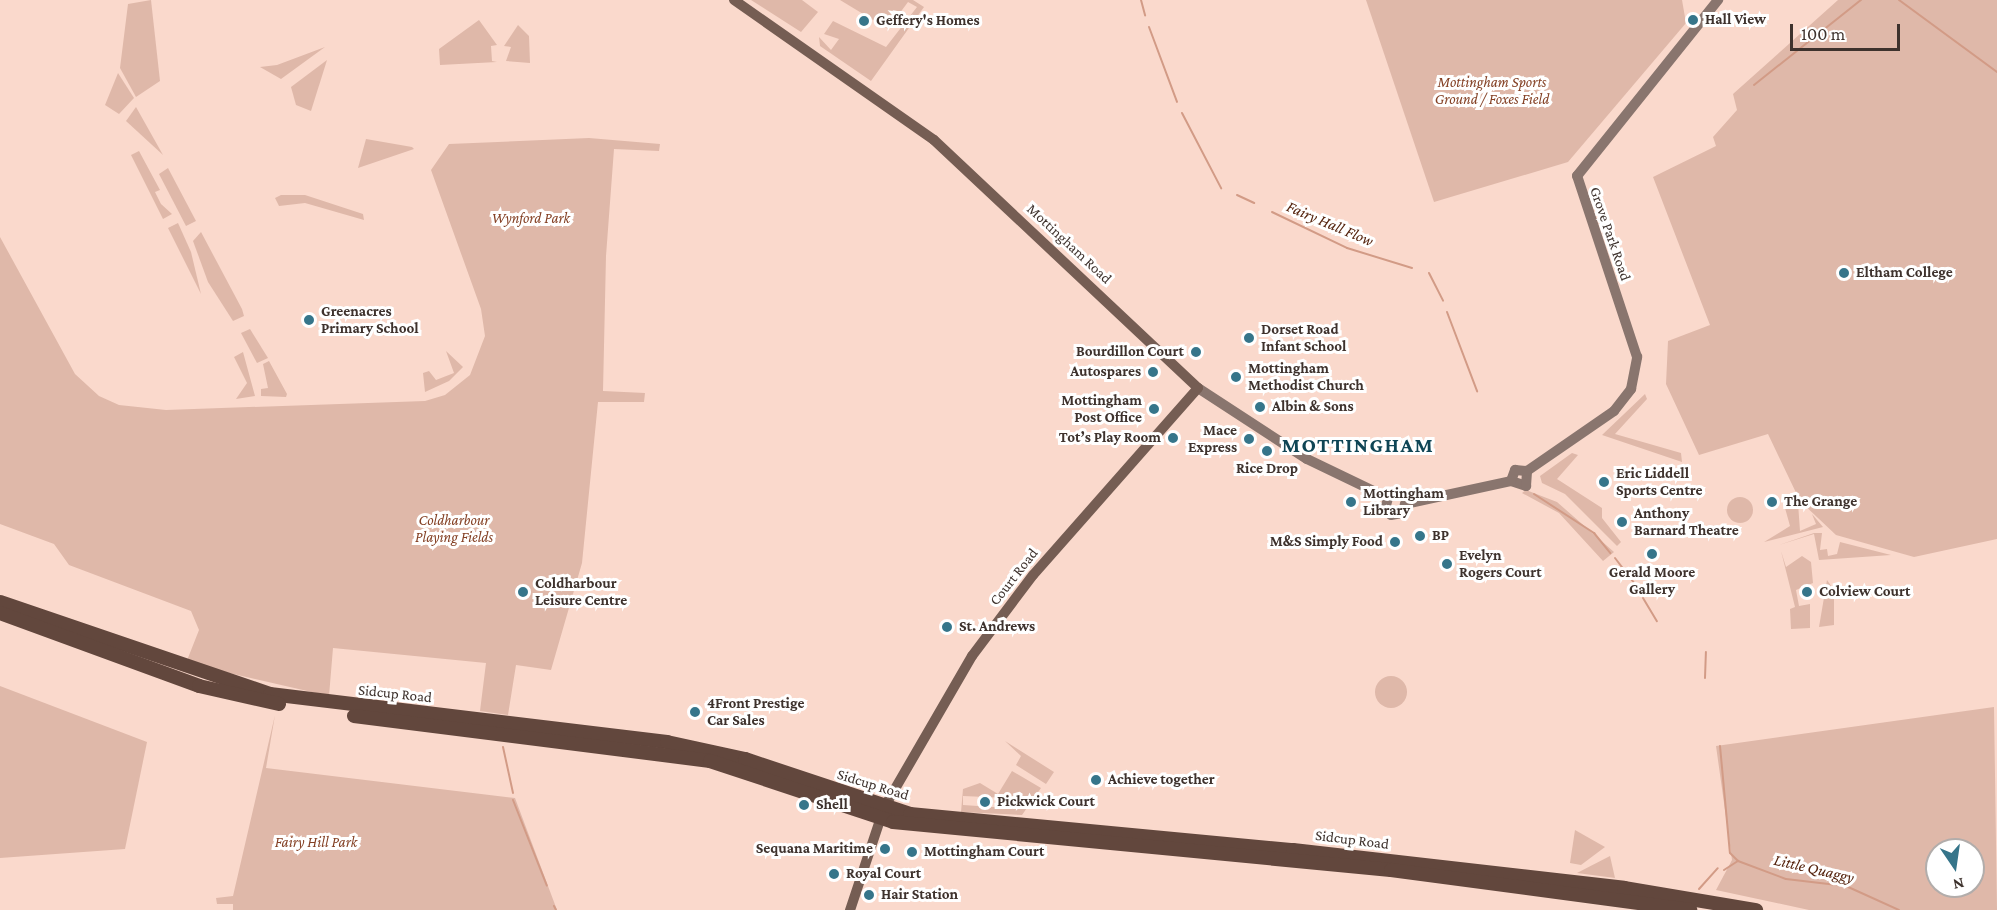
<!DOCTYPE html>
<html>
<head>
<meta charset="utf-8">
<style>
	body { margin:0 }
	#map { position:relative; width:1997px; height:910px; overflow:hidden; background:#fad9cc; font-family:"Crimson Pro",serif }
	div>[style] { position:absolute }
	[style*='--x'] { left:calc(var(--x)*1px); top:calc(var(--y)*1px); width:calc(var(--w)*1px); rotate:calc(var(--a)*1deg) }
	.green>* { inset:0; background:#dfb8a9 }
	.round { border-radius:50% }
	.stream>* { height:2px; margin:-1px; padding:0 1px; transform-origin:1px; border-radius:1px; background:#d29b86 }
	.secondary>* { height:10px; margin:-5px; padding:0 5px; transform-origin:5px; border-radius:5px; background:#89756e }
	.primary>* { height:10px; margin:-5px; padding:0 5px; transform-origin:5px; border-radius:5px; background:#755d53 }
	.highway>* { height:14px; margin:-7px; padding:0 7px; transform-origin:7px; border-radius:7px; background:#62473d }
	.dots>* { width:16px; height:16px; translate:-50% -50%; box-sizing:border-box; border:3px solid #fff; border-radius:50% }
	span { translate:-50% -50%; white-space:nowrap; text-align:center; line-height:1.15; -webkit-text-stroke:6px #fff; paint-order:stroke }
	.poi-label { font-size:15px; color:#3e322d; font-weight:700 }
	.left { translate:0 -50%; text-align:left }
	.right { translate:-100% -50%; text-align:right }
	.park-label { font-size:15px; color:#844024; font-style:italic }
	.street-label { font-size:15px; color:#3e322d }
	.water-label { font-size:16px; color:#53210b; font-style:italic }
	.district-label { font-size:21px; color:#0f4555; font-weight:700; letter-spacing:1.5px }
	.north { position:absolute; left:1925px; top:838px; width:60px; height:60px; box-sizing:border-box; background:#fff; border:2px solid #b2adab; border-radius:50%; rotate:167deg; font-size:16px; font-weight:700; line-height:24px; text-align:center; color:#3e322d }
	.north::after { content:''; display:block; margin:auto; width:21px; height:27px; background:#36758a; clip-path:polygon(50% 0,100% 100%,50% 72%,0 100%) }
	.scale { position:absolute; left:1790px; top:24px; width:110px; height:27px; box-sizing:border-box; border:3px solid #3e322d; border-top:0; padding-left:8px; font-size:18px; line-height:21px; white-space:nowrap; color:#3e322d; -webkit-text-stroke:4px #fff; paint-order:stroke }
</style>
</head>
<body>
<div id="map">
	<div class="green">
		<i style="clip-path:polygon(151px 0,160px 81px,136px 97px,120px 68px,128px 4px)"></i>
		<i style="clip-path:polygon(751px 0,802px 0,818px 12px,801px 32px)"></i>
		<i style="clip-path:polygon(840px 0,913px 0,924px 7px,871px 81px,820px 46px,819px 37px,831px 50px,839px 39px,824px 34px,833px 21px,886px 47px,917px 7px,908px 2px,888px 29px)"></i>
		<i style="clip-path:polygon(1366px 0,1682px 0,1686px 23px,1568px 162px,1434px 202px)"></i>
		<i style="clip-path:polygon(1838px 0,1997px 0,1997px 539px,1914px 557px,1836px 535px,1800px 501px,1768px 434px,1699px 455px,1666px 384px,1668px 341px,1710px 325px,1653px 177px,1716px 146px,1713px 137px,1737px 110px,1733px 94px)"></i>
		<i style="clip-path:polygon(479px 20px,497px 45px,491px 46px,492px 61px,497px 62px,440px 65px,439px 49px)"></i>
		<i style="clip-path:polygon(518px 25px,529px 36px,530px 63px,506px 61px,511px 47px,504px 46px)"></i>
		<i style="clip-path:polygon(325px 47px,281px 79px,260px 67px,277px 65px)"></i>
		<i style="clip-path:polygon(327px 60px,311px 111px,296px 105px,291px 87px)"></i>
		<i style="clip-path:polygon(118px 73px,134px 98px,119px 114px,105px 105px)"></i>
		<i style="clip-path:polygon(136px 107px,163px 155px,126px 121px)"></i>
		<i style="clip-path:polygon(589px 138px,660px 144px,659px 151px,614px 149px,606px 256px,603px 391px,645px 393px,644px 402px,598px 402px,582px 563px,551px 670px,516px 665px,508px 715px,480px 711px,486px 663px,333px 648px,329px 696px,186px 663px,199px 630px,191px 611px,69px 565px,54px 544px,0 524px,0 237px,75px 374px,99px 396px,119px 405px,166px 410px,425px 401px,445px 395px,470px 375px,485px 336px,481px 309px,431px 170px,449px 144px)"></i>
		<i style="clip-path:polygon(366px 139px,412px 147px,414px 149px,358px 168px)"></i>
		<i style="clip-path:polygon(139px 151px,160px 190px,155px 192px,161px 204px,172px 214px,163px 219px,131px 155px)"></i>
		<i style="clip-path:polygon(168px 168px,196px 221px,186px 226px,159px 174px)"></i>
		<i style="clip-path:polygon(281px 195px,305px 195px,363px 214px,364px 220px,305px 203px,279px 206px,275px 198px)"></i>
		<i style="clip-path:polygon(178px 223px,191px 252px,201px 294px,168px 228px)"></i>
		<i style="clip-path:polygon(201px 232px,242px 309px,244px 316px,233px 321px,208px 282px,193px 241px)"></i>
		<i style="clip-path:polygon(250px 329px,268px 358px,257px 363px,241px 333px)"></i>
		<i style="clip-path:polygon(446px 351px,463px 367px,449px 381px,425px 392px,423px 373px,429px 371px,436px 380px,454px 373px)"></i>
		<i style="clip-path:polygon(243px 352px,255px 396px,236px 399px,247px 383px,234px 357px)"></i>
		<i style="clip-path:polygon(269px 361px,287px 394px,286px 397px,261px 396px,261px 389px,268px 388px,263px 364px)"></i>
		<i style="clip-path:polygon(1645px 394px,1647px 399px,1615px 434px,1681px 453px,1682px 462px,1602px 435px)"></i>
		<i style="clip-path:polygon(1572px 453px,1578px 455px,1557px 479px,1602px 508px,1602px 518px,1621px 542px,1617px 546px,1565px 494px,1542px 483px,1540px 476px)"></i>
		<i style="clip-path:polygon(1526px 490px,1557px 502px,1614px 552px,1603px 561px,1559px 513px,1522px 493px)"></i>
		<i class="round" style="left:1727px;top:497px;width:26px;height:26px"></i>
		<i style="clip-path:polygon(1798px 503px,1800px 531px,1816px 524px,1812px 514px,1823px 527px,1764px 542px,1790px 526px,1785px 508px)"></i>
		<i style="clip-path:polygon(1814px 533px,1822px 533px,1820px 550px,1827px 549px,1828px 556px,1837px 554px,1840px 542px,1891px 555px,1819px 560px,1814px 534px,1779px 545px)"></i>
		<i style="clip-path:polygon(1781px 551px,1786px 567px,1802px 556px,1811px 562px,1813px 583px,1796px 590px,1799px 606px,1810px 604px,1810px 628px,1791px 629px,1790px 609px,1795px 607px)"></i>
		<i style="clip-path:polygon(1827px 580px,1834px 590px,1834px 625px,1819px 627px)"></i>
		<i class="round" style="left:1375px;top:676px;width:32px;height:32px"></i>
		<i style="clip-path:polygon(0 686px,147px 742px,125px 849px,0 858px)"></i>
		<i style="clip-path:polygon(evenodd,1994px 707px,1997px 910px,1809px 910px,1716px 890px,1732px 860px,1716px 746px,1994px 707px,1937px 850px,1973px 850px,1973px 886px,1937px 886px,1937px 850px)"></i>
		<i style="clip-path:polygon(275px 715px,266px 768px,515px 798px,557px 910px,233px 910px,233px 904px,217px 904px,216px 898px,233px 896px)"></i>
		<i style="clip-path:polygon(1005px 741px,1054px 772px,1046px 784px,1016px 765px,1021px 756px)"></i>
		<i style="clip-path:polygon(evenodd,1012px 771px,1041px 788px,1022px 815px,961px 812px,963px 789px,980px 783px,998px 794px,1012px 771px,963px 796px,1008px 798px,1007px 808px,963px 805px,963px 796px)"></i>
		<i style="clip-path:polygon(1575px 830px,1605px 847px,1581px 865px,1570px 863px)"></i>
		<i style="clip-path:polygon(1610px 856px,1615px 878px,1577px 873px)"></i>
	</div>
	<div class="stream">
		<i style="--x:1141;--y:0;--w:16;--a:75"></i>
		<i style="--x:1899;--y:0;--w:122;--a:36.3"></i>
		<i style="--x:1149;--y:27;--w:80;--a:69.5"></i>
		<i style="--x:1754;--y:85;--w:137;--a:-38.5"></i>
		<i style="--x:1182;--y:113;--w:85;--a:62.5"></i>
		<i style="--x:1237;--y:195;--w:19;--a:25"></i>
		<i style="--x:1272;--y:212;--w:83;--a:25.6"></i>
		<i style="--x:1347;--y:248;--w:68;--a:17.1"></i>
		<i style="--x:1429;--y:273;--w:31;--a:63"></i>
		<i style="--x:1447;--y:312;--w:85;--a:69.2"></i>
		<i style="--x:1534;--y:494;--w:72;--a:33"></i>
		<i style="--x:1594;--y:533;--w:26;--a:51"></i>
		<i style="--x:1615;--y:558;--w:43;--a:52.6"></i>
		<i style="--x:1643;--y:598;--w:27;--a:59"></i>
		<i style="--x:1705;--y:678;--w:26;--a:-88"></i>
		<i style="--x:1720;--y:746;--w:107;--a:84.7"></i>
		<i style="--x:1730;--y:853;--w:11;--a:45"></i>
		<i style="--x:503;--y:747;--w:47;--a:77.7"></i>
		<i style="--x:513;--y:800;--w:92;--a:68.4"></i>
		<i style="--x:1724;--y:870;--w:17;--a:-33"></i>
		<i style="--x:1738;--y:861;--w:51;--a:20.6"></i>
		<i style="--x:1786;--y:879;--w:60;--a:6.7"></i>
		<i style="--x:1846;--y:886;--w:58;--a:24.4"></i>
		<i style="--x:1699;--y:889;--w:28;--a:-48"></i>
		<i style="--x:554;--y:906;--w:4;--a:63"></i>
	</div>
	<div class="secondary">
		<i style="--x:1198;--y:388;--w:130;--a:33.1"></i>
		<i style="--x:1307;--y:459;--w:90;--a:25.7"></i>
		<i style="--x:1527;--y:471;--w:106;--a:-34.6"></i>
		<i style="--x:1614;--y:411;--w:28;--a:-52"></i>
		<i style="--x:1631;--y:389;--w:33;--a:-79"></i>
		<i style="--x:1637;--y:357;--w:191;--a:-108.3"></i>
		<i style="--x:1577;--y:176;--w:226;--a:-51.3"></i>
		<i style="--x:1511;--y:481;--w:16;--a:18"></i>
		<i style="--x:1526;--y:486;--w:15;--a:-86"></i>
		<i style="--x:1511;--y:481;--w:12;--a:-70"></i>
		<i style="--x:1515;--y:470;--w:12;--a:5"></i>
		<i style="--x:1388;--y:498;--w:11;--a:105"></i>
		<i style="--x:1385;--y:509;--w:8;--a:45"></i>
		<i style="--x:1391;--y:515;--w:11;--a:-10"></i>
		<i style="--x:1402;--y:513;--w:9;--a:-72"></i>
		<i style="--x:1405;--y:504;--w:108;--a:-12.2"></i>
	</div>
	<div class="primary">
		<i style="--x:734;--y:0;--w:244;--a:35"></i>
		<i style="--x:934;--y:140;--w:362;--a:43.2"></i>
		<i style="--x:1198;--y:388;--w:249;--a:131.4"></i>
		<i style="--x:1033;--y:575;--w:101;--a:127"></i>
		<i style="--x:972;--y:656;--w:176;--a:120.1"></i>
		<i style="--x:884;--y:808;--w:108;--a:108.4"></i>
	</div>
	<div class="highway">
		<i style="--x:0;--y:602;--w:285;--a:18.8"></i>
		<i style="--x:270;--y:694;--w:400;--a:6.9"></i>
		<i style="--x:667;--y:742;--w:80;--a:12.3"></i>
		<i style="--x:745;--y:759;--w:174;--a:18.4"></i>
		<i style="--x:910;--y:814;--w:385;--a:5.4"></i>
		<i style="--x:1293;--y:850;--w:333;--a:6.5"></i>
		<i style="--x:1624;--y:888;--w:134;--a:9.5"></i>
		<i style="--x:0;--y:613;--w:212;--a:20.1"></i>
		<i style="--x:199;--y:686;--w:82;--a:12.7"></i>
		<i style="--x:354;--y:716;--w:359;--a:7.2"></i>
		<i style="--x:710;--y:761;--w:193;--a:18.4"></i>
		<i style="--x:893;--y:822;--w:500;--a:5.51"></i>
		<i style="--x:1391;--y:870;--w:302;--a:7.6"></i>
	</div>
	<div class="dots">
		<i style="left:1693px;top:20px;background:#36758a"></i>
		<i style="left:864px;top:21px;background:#36758a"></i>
		<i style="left:1844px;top:273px;background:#36758a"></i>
		<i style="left:309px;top:320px;background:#36758a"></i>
		<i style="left:1249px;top:338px;background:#36758a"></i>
		<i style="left:1196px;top:352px;background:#36758a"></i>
		<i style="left:1153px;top:372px;background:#36758a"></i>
		<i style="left:1236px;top:377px;background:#36758a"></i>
		<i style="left:1260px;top:407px;background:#36758a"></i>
		<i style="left:1154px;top:409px;background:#36758a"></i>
		<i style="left:1173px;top:438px;background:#36758a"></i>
		<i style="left:1249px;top:439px;background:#36758a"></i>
		<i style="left:1267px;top:451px;background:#36758a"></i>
		<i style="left:1604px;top:482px;background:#36758a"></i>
		<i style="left:1351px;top:502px;background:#36758a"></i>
		<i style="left:1772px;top:502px;background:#36758a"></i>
		<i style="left:1622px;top:522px;background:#36758a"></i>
		<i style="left:1420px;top:536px;background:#36758a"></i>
		<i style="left:1395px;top:542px;background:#36758a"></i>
		<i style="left:1652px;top:554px;background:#36758a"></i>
		<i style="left:1447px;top:564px;background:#36758a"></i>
		<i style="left:523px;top:592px;background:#36758a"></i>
		<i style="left:1807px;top:592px;background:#36758a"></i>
		<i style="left:947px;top:627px;background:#36758a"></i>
		<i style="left:695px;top:712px;background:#36758a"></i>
		<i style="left:1096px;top:780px;background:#36758a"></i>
		<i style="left:985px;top:802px;background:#36758a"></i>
		<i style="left:804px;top:805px;background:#36758a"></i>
		<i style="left:885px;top:849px;background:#36758a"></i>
		<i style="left:912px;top:852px;background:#36758a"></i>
		<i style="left:834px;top:874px;background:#36758a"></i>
		<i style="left:869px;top:895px;background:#36758a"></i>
	</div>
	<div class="poi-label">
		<span class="left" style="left:1705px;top:20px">Hall View</span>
		<span class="left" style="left:876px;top:21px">Geffery's Homes</span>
		<span class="left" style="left:1856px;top:273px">Eltham College</span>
		<span class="left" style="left:321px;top:320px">Greenacres<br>Primary School</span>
		<span class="left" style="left:1261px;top:338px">Dorset Road<br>Infant School</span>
		<span class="right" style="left:1184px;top:352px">Bourdillon Court</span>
		<span class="left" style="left:1248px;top:377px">Mottingham<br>Methodist Church</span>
		<span class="right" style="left:1141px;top:372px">Autospares</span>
		<span class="right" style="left:1142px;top:409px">Mottingham<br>Post Office</span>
		<span class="left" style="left:1272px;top:407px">Albin &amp; Sons</span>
		<span class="right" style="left:1237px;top:439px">Mace<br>Express</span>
		<span class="right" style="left:1161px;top:438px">Tot’s Play Room</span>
		<span style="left:1267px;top:469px">Rice Drop</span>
		<span class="left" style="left:1616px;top:482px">Eric Liddell<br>Sports Centre</span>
		<span class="left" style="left:1363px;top:502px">Mottingham<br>Library</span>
		<span class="left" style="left:1784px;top:502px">The Grange</span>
		<span class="left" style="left:1634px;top:522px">Anthony<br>Barnard Theatre</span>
		<span class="left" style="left:1432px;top:536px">BP</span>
		<span class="right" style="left:1383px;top:542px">M&amp;S Simply Food</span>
		<span class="left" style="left:1459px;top:564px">Evelyn<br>Rogers Court</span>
		<span style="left:1652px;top:581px">Gerald Moore<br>Gallery</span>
		<span class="left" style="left:535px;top:592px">Coldharbour<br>Leisure Centre</span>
		<span class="left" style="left:1819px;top:592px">Colview Court</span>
		<span class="left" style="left:959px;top:627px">St. Andrews</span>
		<span class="left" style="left:707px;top:712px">4Front Prestige<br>Car Sales</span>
		<span class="left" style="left:1108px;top:780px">Achieve together</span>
		<span class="left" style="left:997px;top:802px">Pickwick Court</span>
		<span class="left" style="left:816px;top:805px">Shell</span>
		<span class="right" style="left:873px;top:849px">Sequana Maritime</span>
		<span class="left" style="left:924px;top:852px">Mottingham Court</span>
		<span class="left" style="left:846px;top:874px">Royal Court</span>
		<span class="left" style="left:881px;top:895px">Hair Station</span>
	</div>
	<div class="park-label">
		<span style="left:1492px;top:91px">Mottingham Sports<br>Ground / Foxes Field</span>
		<span style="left:531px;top:219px">Wynford Park</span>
		<span style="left:454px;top:529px">Coldharbour<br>Playing Fields</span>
		<span style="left:316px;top:843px">Fairy Hill Park</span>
	</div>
	<div class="street-label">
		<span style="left:1610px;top:234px;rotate:71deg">Grove Park Road</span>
		<span style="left:1069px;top:244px;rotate:43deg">Mottingham Road</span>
		<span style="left:1014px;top:577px;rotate:-52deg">Court Road</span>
		<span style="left:395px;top:694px;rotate:6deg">Sidcup Road</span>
		<span style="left:873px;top:785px;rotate:17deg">Sidcup Road</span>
		<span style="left:1352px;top:840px;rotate:7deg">Sidcup Road</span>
	</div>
	<div class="water-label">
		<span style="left:1330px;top:224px;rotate:23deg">Fairy Hall Flow</span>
		<span style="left:1814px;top:869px;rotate:13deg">Little Quaggy</span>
	</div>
	<div class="district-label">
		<span style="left:1358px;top:445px">MOTTINGHAM</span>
	</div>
	<div class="north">N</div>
	<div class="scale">100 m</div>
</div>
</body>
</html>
